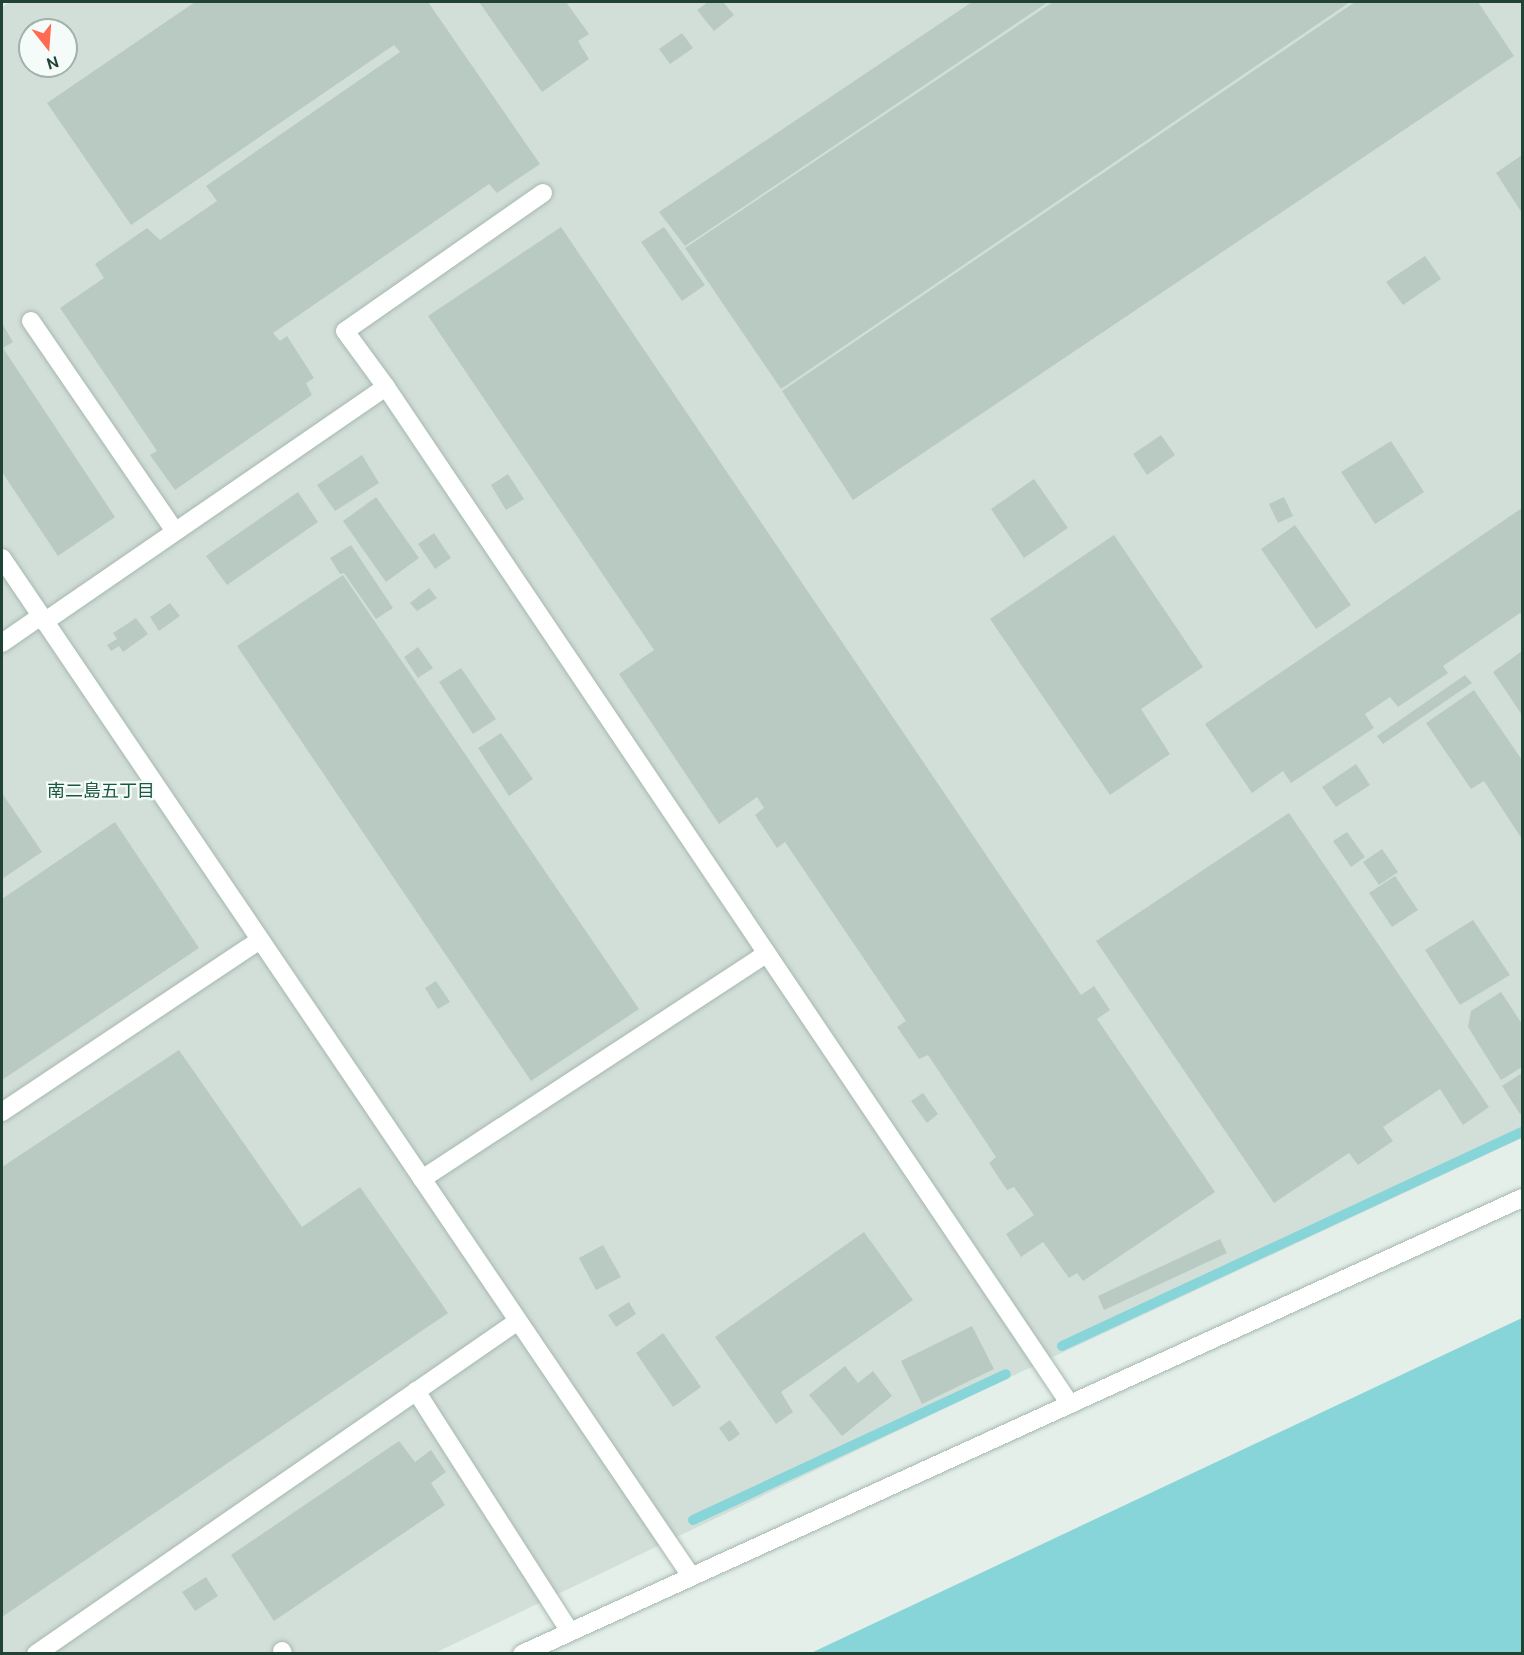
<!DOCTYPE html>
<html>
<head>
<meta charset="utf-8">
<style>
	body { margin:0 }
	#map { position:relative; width:1524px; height:1655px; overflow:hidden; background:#e4efe9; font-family:Ubuntu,"Noto Sans JP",sans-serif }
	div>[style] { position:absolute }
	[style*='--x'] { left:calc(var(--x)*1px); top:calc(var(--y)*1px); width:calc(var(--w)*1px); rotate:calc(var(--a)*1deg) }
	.built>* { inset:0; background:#d2dfd8 }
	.water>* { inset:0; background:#87d5d9 }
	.stream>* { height:10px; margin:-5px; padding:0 5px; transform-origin:5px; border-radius:5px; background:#87d5d9 }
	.building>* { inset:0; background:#b9cac2 }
	.roads { filter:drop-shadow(0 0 2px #a6b8b0) drop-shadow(0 0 2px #a6b8b0) }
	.lane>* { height:18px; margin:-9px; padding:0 9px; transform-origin:9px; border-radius:9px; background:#fff }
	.secondary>* { height:18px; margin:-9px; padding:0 9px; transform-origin:9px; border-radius:9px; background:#fff }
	span { translate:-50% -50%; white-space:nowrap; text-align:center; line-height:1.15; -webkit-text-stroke:4.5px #f5fbf8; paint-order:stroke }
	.neighbourhood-label { font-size:18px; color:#1b5842 }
	.frame { position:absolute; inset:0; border:3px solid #214336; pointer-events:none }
	.north { position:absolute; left:18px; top:18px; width:60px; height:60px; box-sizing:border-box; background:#f5fbf8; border:2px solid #a0b1aa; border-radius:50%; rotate:163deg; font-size:16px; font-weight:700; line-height:24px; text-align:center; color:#214336 }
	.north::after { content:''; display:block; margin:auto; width:21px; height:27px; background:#ff6b52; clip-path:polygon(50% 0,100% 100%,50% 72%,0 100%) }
</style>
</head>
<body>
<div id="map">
	<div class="built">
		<i style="clip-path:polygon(evenodd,10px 2px,1522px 2px,1522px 1138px,1006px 1379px,435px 1653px,2px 1654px,2px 7px,10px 2px,30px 30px,66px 30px,66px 66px,30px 66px,30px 30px)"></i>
	</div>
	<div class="water">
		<i style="clip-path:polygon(1522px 1318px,1522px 1653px,811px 1653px)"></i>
	</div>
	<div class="stream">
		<i style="--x:1062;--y:1346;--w:507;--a:-24.95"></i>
		<i style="--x:693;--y:1520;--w:345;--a:-25"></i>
	</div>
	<div class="building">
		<i style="clip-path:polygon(195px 2px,428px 2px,540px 164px,497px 193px,489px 184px,273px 333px,280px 341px,287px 336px,314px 378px,306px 383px,312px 395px,175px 490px,150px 455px,157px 451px,60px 308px,104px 278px,95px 264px,147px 228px,160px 240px,217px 201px,206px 186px,400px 52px,394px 45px,131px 225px,47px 103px)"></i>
		<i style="clip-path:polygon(479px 2px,566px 2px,589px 34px,578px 41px,589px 59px,542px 92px)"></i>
		<i style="clip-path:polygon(708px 2px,723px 2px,734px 15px,714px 31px,697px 10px)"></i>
		<i style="clip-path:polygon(972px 2px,1048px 2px,685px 246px,659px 212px)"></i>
		<i style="clip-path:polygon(1053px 2px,1350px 2px,781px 389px,685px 248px)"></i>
		<i style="clip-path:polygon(1355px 2px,1478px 2px,1514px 56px,853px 500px,782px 391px)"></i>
		<i style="clip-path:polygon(682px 33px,693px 48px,670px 64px,659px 49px)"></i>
		<i style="clip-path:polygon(1522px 155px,1522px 213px,1496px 173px)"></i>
		<i style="clip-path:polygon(561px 227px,1081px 995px,1094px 986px,1110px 1010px,1097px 1019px,1215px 1192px,1083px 1281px,1077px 1273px,1069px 1278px,1043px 1242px,1021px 1257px,1006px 1234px,1034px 1215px,1014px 1187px,1007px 1190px,989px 1163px,996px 1157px,928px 1055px,919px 1059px,897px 1027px,906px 1021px,785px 842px,777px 848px,755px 815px,764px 808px,757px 797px,719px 824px,619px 674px,654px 650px,428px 316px)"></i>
		<i style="clip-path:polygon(664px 227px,705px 285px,682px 301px,641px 242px)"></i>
		<i style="clip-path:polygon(1425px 256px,1441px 279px,1403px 305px,1386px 282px)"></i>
		<i style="clip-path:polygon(2px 323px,13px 342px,3px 348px,115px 517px,58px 556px,2px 472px)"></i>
		<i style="clip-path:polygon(1161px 435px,1175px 455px,1147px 475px,1133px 454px)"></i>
		<i style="clip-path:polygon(1391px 441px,1424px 492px,1375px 524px,1341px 472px)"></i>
		<i style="clip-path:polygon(362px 455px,379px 483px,335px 511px,317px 485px)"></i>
		<i style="clip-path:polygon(508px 474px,524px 499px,506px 510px,491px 485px)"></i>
		<i style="clip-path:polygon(1034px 479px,1068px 528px,1024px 558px,991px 509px)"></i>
		<i style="clip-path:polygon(298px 492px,318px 522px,227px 585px,206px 556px)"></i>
		<i style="clip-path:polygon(376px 497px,419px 558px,386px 582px,343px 521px)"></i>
		<i style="clip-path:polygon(1284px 497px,1293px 516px,1278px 523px,1269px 504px)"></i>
		<i style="clip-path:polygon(1522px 508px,1522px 616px,1520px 613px,1443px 666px,1448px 673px,1398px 707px,1390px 697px,1365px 714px,1374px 728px,1291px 783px,1283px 771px,1252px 793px,1205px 724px)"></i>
		<i style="clip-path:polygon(1295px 525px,1351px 605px,1316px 629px,1261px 549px)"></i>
		<i style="clip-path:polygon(434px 533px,451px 558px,435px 569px,418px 544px)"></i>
		<i style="clip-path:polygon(1114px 535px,1203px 667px,1141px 709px,1170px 754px,1110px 795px,990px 619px)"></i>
		<i style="clip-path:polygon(351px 545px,393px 608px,376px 619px,344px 573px,340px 574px,330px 558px)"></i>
		<i style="clip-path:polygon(343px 575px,639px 1009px,531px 1081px,237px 646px)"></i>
		<i style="clip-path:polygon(429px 588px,437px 598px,417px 611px,410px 603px)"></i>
		<i style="clip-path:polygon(170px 603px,180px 616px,159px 631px,150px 617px)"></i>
		<i style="clip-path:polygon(136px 618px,148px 634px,123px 652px,119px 646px,111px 651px,107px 645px,117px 639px,113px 633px)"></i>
		<i style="clip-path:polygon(418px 647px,433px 668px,418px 678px,404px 657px)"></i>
		<i style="clip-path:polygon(1522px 651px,1522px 715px,1493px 672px)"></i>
		<i style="clip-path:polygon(461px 668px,496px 719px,473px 734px,439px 682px)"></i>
		<i style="clip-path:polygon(1465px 675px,1472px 683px,1383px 744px,1377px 736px)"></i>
		<i style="clip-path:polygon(1474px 690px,1522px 760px,1522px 839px,1484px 781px,1471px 789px,1426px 723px)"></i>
		<i style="clip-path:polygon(501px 733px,533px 779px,509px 796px,478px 748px)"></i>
		<i style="clip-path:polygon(1356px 764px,1370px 785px,1336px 807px,1322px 787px)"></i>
		<i style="clip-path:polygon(2px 793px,42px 852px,2px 879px)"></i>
		<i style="clip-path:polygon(1289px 813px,1489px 1107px,1463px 1125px,1440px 1089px,1383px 1127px,1393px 1141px,1358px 1165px,1349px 1153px,1274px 1203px,1096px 941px)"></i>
		<i style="clip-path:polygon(115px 822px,199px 948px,2px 1080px,2px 899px)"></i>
		<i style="clip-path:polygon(1347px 832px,1365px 857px,1351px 867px,1333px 841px)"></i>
		<i style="clip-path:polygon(1382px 849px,1398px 872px,1379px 885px,1363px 862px)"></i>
		<i style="clip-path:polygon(1395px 876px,1418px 910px,1392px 927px,1369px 893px)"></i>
		<i style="clip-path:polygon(1473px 920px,1510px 975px,1460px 1005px,1425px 950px)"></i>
		<i style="clip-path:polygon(436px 981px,450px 1002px,438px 1009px,425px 988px)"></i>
		<i style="clip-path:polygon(1501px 992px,1522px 1024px,1522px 1067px,1501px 1080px,1468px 1027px,1471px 1011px)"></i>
		<i style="clip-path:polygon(179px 1050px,302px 1227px,360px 1187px,448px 1313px,2px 1617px,2px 1167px)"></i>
		<i style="clip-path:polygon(1522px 1073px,1522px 1113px,1520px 1114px,1502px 1086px)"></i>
		<i style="clip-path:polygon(923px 1093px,938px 1114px,927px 1123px,911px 1101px)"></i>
		<i style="clip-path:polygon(864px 1232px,913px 1300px,781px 1392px,793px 1412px,776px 1424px,715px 1337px)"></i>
		<i style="clip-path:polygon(1220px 1239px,1227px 1253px,1104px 1310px,1098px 1296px)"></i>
		<i style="clip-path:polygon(603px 1245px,621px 1277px,596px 1290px,579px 1258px)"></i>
		<i style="clip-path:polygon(629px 1302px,636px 1314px,616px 1327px,608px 1315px)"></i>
		<i style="clip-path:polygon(972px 1326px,994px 1369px,922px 1404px,901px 1361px)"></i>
		<i style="clip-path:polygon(663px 1333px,701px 1387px,673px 1407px,636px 1353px)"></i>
		<i style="clip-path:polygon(845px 1366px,858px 1383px,873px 1371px,892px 1396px,842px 1436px,809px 1395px)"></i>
		<i style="clip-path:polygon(730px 1420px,740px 1434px,729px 1442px,719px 1428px)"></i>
		<i style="clip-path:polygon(399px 1441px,415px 1462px,431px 1450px,446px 1472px,431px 1483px,445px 1505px,274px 1621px,231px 1555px)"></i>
		<i style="clip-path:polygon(206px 1577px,218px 1596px,195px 1611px,182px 1592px)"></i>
	</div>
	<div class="roads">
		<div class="lane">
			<i style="--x:543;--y:193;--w:241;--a:145.1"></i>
			<i style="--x:345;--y:331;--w:69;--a:53.8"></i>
			<i style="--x:386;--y:387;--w:1226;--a:56.08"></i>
			<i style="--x:31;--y:321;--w:255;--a:55.6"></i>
			<i style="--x:2;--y:558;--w:1229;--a:55.91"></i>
			<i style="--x:44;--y:622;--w:415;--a:-34.5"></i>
			<i style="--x:2;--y:643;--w:47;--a:-34.7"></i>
			<i style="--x:2;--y:1112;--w:310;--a:-33.7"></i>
			<i style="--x:422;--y:1179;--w:412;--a:-33.2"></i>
			<i style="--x:416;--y:1391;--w:286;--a:57.4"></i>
			<i style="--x:282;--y:1651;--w:3;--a:72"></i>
			<i style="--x:36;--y:1654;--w:586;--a:-34.64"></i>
		</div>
		<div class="secondary">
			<i style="--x:522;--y:1654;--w:1099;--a:-24.51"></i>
		</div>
	</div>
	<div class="neighbourhood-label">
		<span style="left:101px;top:790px">南二島五丁目</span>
	</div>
	<div class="frame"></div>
	<div class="north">N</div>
</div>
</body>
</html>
